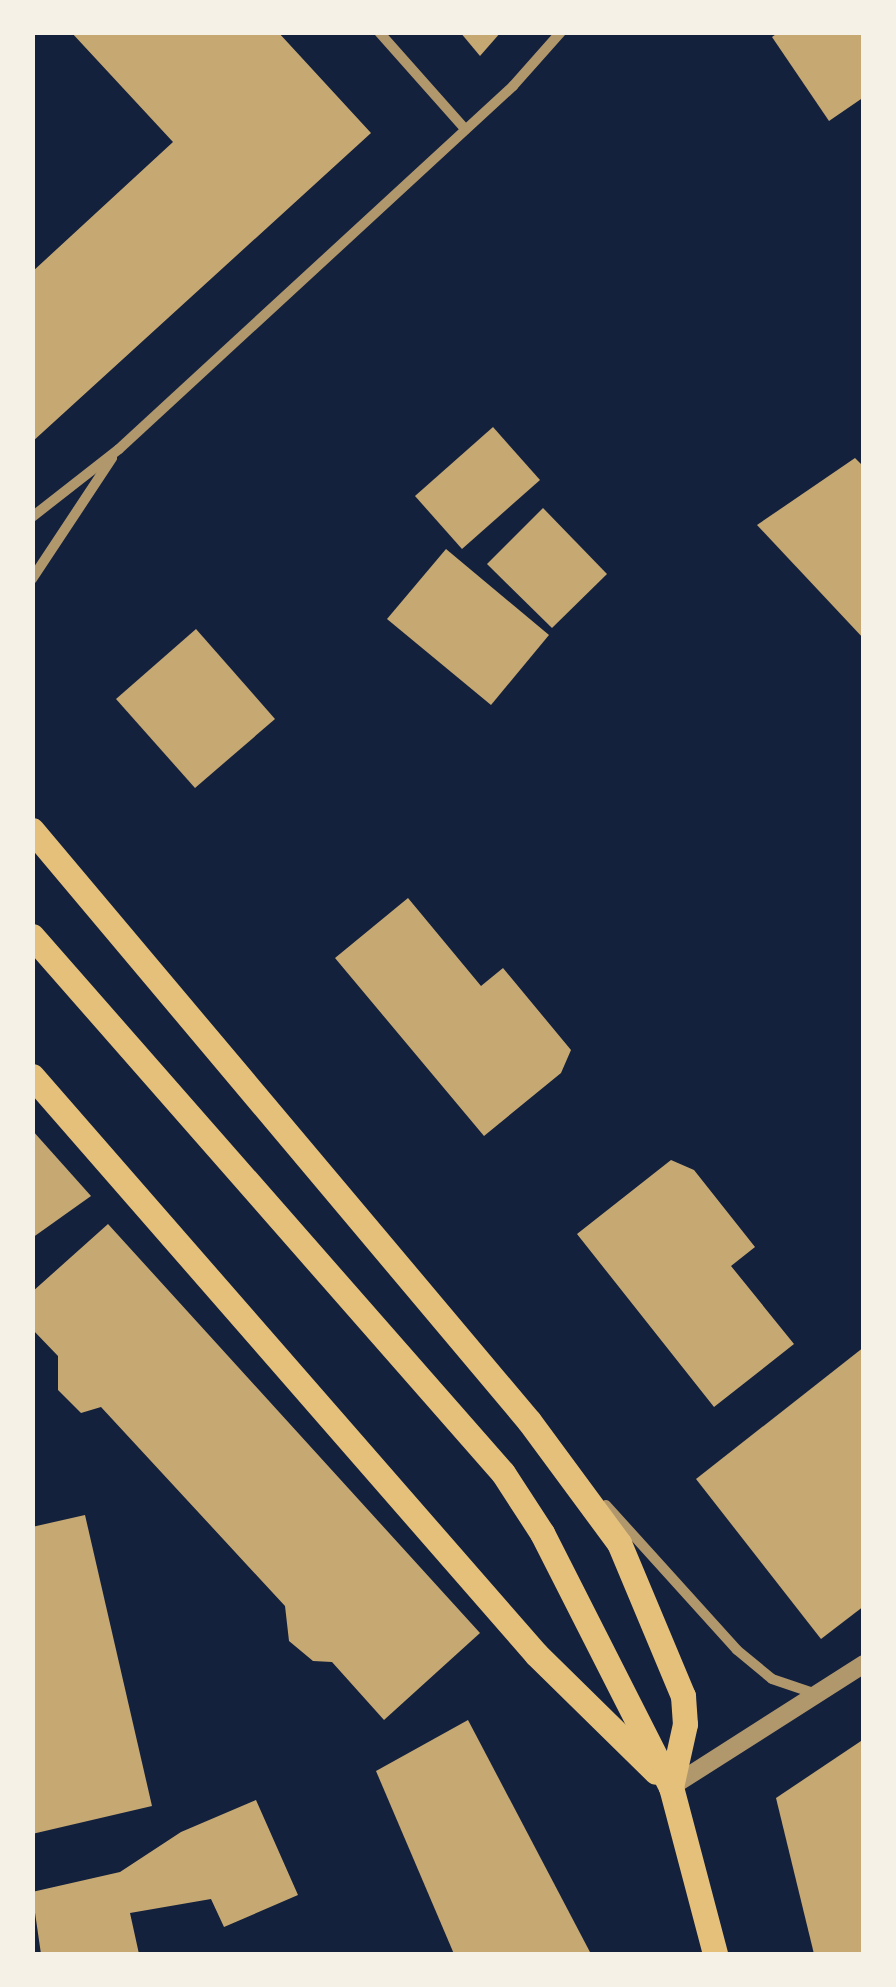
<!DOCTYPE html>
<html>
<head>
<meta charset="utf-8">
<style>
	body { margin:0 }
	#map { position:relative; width:896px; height:1987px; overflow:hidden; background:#14213d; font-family:Mulish,sans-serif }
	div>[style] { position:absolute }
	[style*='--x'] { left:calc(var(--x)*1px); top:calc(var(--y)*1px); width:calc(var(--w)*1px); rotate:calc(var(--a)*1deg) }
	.building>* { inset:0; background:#c6a872 }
	.minor>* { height:10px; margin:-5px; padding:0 5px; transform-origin:5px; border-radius:5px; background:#b1986c }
	.tertiary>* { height:18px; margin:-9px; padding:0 9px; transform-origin:9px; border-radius:9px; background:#b1986c }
	.primary>* { height:25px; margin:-12.5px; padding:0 12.5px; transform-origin:12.5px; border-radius:12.5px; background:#e5c07b }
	span { translate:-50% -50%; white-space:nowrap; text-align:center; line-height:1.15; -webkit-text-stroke:9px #f6f1e7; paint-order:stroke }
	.frame { position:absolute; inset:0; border:35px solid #f6f1e7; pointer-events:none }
</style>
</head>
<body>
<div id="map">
	<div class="building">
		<i style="clip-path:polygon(71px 32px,278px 32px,371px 133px,32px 442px,32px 272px,173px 142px)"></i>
		<i style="clip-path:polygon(460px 32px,501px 32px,480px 56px)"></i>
		<i style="clip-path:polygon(779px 32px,864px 32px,864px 97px,829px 121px,772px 37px)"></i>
		<i style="clip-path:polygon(493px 427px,540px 480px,462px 549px,415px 496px)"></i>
		<i style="clip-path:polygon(855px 458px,864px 467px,864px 639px,757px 525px)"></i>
		<i style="clip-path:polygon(543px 508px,607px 574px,552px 628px,487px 564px)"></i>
		<i style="clip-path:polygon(446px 549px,549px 635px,491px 705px,387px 619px)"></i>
		<i style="clip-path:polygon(196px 629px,275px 719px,195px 788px,116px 699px)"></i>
		<i style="clip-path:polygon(408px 898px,481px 986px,503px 968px,571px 1050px,561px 1073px,484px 1136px,335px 958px)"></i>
		<i style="clip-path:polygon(32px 1130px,91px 1196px,32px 1238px)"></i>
		<i style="clip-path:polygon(671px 1160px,694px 1170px,755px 1247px,731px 1266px,794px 1344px,714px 1407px,577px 1234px)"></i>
		<i style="clip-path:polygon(108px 1224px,480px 1633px,384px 1720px,332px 1662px,313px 1661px,289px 1641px,285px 1606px,101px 1407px,81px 1413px,58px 1390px,58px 1356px,32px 1329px,32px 1292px)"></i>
		<i style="clip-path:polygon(864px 1347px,864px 1606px,821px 1639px,696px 1479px)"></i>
		<i style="clip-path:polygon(85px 1515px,152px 1806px,32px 1834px,32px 1527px)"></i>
		<i style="clip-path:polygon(468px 1720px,591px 1954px,454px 1954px,376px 1771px)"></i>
		<i style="clip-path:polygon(864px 1739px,864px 1954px,814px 1954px,776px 1798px)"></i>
		<i style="clip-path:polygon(256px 1800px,298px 1895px,224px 1927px,211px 1899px,130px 1913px,139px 1954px,41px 1954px,32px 1892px,120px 1872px,181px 1832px)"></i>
	</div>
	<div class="minor">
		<i style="--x:379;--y:32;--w:130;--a:48.4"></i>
		<i style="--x:32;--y:517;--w:110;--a:-38"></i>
		<i style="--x:119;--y:449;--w:536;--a:-42.65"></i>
		<i style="--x:513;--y:86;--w:72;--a:-48.4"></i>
		<i style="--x:32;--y:579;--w:145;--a:-56.5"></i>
		<i style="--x:606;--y:1505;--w:195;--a:47.9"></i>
		<i style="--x:737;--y:1650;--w:45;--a:39.6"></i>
		<i style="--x:772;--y:1679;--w:46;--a:18.8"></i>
	</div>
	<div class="tertiary">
		<i style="--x:671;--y:1787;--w:229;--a:-32.5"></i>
	</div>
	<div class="primary">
		<i style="--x:32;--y:830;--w:772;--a:49.94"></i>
		<i style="--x:529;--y:1421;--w:152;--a:53.6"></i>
		<i style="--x:619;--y:1543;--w:166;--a:67.3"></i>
		<i style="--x:683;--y:1696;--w:28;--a:86"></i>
		<i style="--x:685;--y:1724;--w:65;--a:102.5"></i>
		<i style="--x:32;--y:936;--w:714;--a:48.75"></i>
		<i style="--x:503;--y:1473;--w:72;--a:57"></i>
		<i style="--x:542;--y:1533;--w:285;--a:63.1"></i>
		<i style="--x:671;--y:1787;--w:173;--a:75.2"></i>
		<i style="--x:32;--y:1076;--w:767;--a:48.91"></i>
		<i style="--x:536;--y:1654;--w:168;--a:44.5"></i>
	</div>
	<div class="frame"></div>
</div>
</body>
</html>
